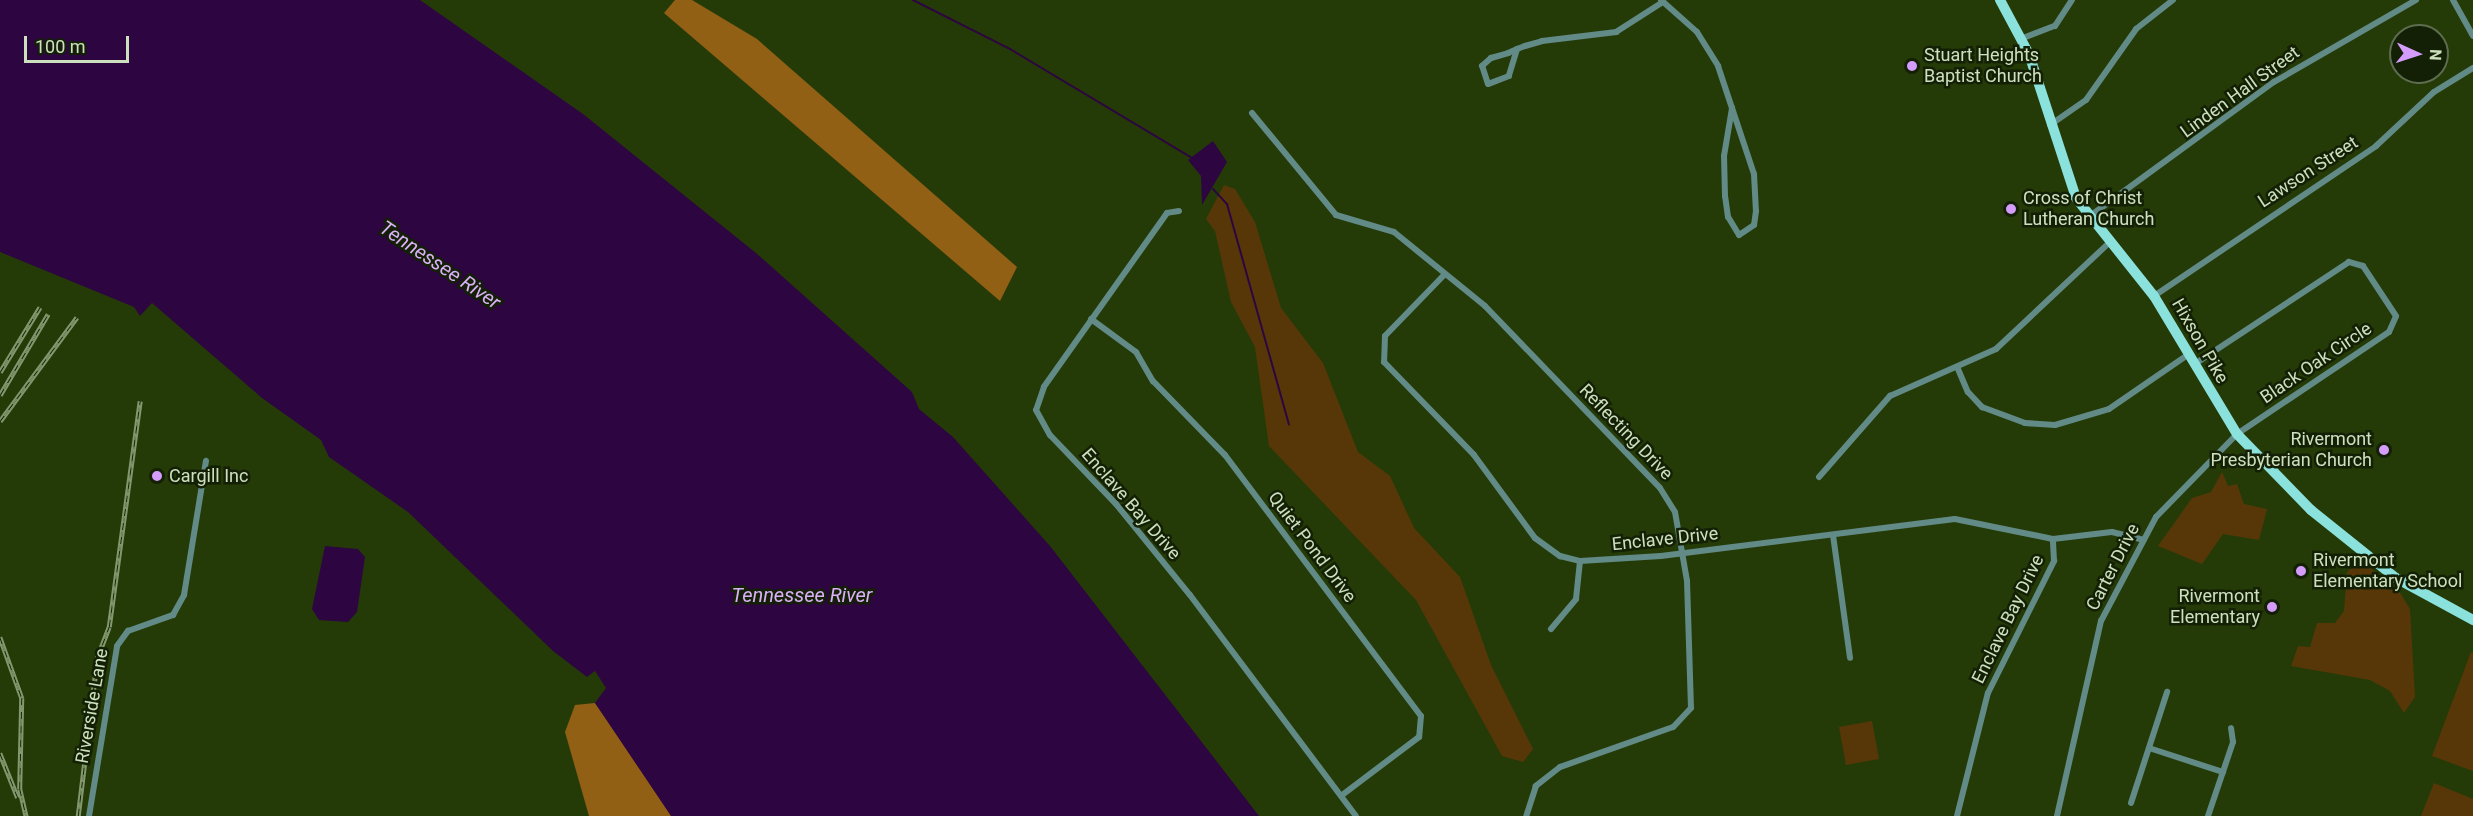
<!DOCTYPE html>
<html>
<head>
<meta charset="utf-8">
<style>
	body { margin:0 }
	#map { position:relative; width:2473px; height:816px; overflow:hidden; background:#253b07; font-family:Roboto,sans-serif }
	div>[style] { position:absolute }
	[style*='--x'] { left:calc(var(--x)*1px); top:calc(var(--y)*1px); width:calc(var(--w)*1px); rotate:calc(var(--a)*1deg) }
	.green>* { inset:0; background:#573708 }
	.forest>* { inset:0; background:#926015 }
	.water>* { inset:0; background:#2d0541 }
	.stream>* { height:2px; margin:-1px; padding:0 1px; transform-origin:1px; border-radius:1px; background:#2d0541 }
	.street>* { height:6px; margin:-3px; padding:0 3px; transform-origin:3px; border-radius:3px; background:#628b88 }
	.primary>* { height:10px; margin:-5px; padding:0 5px; transform-origin:5px; border-radius:5px; background:#8be2dd }
	.rail>* { height:4.5px; margin-top:-2.25px; transform-origin:0; background:repeating-linear-gradient(90deg,#132005 0 7px,#84986f 0 14px); box-sizing:border-box; border-block:2px solid #84986f }
	.dots>* { width:16px; height:16px; translate:-50% -50%; box-sizing:border-box; border:3px solid #132005; border-radius:50% }
	span { translate:-50% -50%; white-space:nowrap; text-align:center; line-height:1.15; -webkit-text-stroke:5px #132005; paint-order:stroke }
	.poi-label { font-size:18px; color:#cde0be }
	.left { translate:0 -50%; text-align:left }
	.right { translate:-100% -50%; text-align:right }
	.street-label { font-size:18px; color:#cde0be }
	.water-label { font-size:20px; color:#dab0f8; font-style:italic }
	.north { position:absolute; left:2389px; top:24px; width:60px; height:60px; box-sizing:border-box; background:#132005; border:2px solid #5d6d4f; border-radius:50%; rotate:93deg; font-size:16px; font-weight:700; line-height:24px; text-align:center; color:#cde0be }
	.north::after { content:''; display:block; margin:auto; width:21px; height:27px; background:#d49cfb; clip-path:polygon(50% 0,100% 100%,50% 72%,0 100%) }
	.scale { position:absolute; left:24px; top:36px; width:105px; height:27px; box-sizing:border-box; border:3px solid #cde0be; border-top:0; padding-left:8px; font-size:18px; line-height:21px; white-space:nowrap; color:#cde0be; -webkit-text-stroke:4px #132005; paint-order:stroke }
</style>
</head>
<body>
<div id="map">
	<div class="green">
		<i style="clip-path:polygon(1224px 185px,1235px 189px,1255px 222px,1281px 308px,1323px 363px,1358px 452px,1390px 476px,1414px 528px,1460px 577px,1491px 665px,1533px 749px,1523px 762px,1502px 756px,1416px 600px,1269px 446px,1255px 347px,1231px 302px,1215px 231px,1206px 219px)"></i>
		<i style="clip-path:polygon(2222px 472px,2228px 486px,2237px 484px,2244px 504px,2267px 509px,2259px 540px,2223px 534px,2202px 564px,2158px 546px,2192px 498px,2211px 492px)"></i>
		<i style="clip-path:polygon(2360px 560px,2399px 591px,2410px 609px,2415px 697px,2404px 713px,2390px 691px,2370px 680px,2291px 666px,2298px 646px,2310px 647px,2317px 623px,2335px 623px,2344px 611px,2347px 572px)"></i>
		<i style="clip-path:polygon(2471px 652px,2473px 653px,2473px 771px,2432px 756px)"></i>
		<i style="clip-path:polygon(1872px 721px,1879px 759px,1846px 765px,1839px 727px)"></i>
		<i style="clip-path:polygon(2434px 783px,2473px 799px,2473px 816px,2421px 816px)"></i>
	</div>
	<div class="forest">
		<i style="clip-path:polygon(675px 0,692px 0,757px 39px,1017px 267px,1000px 301px,664px 13px)"></i>
		<i style="clip-path:polygon(595px 703px,667px 806px,671px 816px,589px 816px,565px 732px,575px 705px)"></i>
	</div>
	<div class="water">
		<i style="clip-path:polygon(0 0,420px 0,583px 114px,756px 253px,912px 392px,919px 409px,953px 437px,1050px 546px,1259px 816px,671px 816px,595px 703px,606px 688px,595px 671px,587px 677px,553px 651px,408px 512px,329px 457px,321px 440px,262px 398px,152px 303px,140px 316px,134px 307px,0 252px)"></i>
		<i style="clip-path:polygon(1213px 141px,1227px 162px,1202px 205px,1201px 176px,1188px 160px)"></i>
		<i style="clip-path:polygon(325px 546px,358px 549px,365px 557px,357px 612px,348px 622px,319px 620px,312px 609px)"></i>
	</div>
	<div class="stream">
		<i style="--x:913;--y:0;--w:109;--a:26.8"></i>
		<i style="--x:1010;--y:49;--w:212;--a:30.9"></i>
		<i style="--x:1213;--y:189;--w:21;--a:47"></i>
		<i style="--x:1227;--y:204;--w:229;--a:74.3"></i>
	</div>
	<div class="street">
		<i style="--x:1661;--y:0;--w:48;--a:41.6"></i>
		<i style="--x:1697;--y:32;--w:40;--a:58"></i>
		<i style="--x:1718;--y:66;--w:44;--a:71.6"></i>
		<i style="--x:2453;--y:0;--w:41;--a:60.9"></i>
		<i style="--x:2023;--y:38;--w:34;--a:-21"></i>
		<i style="--x:2055;--y:26;--w:31;--a:-57"></i>
		<i style="--x:1517;--y:49;--w:28;--a:107"></i>
		<i style="--x:1509;--y:76;--w:22;--a:159"></i>
		<i style="--x:1488;--y:84;--w:19;--a:-108"></i>
		<i style="--x:1482;--y:66;--w:12;--a:-42"></i>
		<i style="--x:1491;--y:58;--w:18;--a:-16"></i>
		<i style="--x:1508;--y:53;--w:10;--a:-24"></i>
		<i style="--x:1517;--y:49;--w:9;--a:-21"></i>
		<i style="--x:1525;--y:46;--w:18;--a:-16"></i>
		<i style="--x:1542;--y:41;--w:75;--a:-6.9"></i>
		<i style="--x:1616;--y:32;--w:56;--a:-32.6"></i>
		<i style="--x:1732;--y:108;--w:70;--a:71.6"></i>
		<i style="--x:1754;--y:174;--w:37;--a:87"></i>
		<i style="--x:1756;--y:211;--w:14;--a:98"></i>
		<i style="--x:1754;--y:225;--w:18;--a:146"></i>
		<i style="--x:1739;--y:235;--w:21;--a:-121"></i>
		<i style="--x:1728;--y:217;--w:21;--a:-98"></i>
		<i style="--x:1725;--y:196;--w:40;--a:-91.4"></i>
		<i style="--x:1724;--y:156;--w:49;--a:-80.5"></i>
		<i style="--x:1252;--y:113;--w:132;--a:50.5"></i>
		<i style="--x:1336;--y:215;--w:60;--a:16.3"></i>
		<i style="--x:1394;--y:232;--w:117;--a:39.1"></i>
		<i style="--x:1485;--y:306;--w:252;--a:46.1"></i>
		<i style="--x:1660;--y:488;--w:28;--a:58"></i>
		<i style="--x:1675;--y:512;--w:70;--a:80.1"></i>
		<i style="--x:1687;--y:581;--w:127;--a:88.2"></i>
		<i style="--x:1691;--y:708;--w:26;--a:133"></i>
		<i style="--x:1673;--y:727;--w:120;--a:160.5"></i>
		<i style="--x:1560;--y:767;--w:31;--a:142"></i>
		<i style="--x:1536;--y:786;--w:32;--a:108"></i>
		<i style="--x:2050;--y:125;--w:44;--a:-34.8"></i>
		<i style="--x:2086;--y:100;--w:87;--a:-54.8"></i>
		<i style="--x:2136;--y:29;--w:47;--a:-38.1"></i>
		<i style="--x:1179;--y:211;--w:12;--a:171"></i>
		<i style="--x:1167;--y:213;--w:213;--a:125.3"></i>
		<i style="--x:1044;--y:387;--w:24;--a:109"></i>
		<i style="--x:1036;--y:410;--w:29;--a:61"></i>
		<i style="--x:1050;--y:435;--w:95;--a:46.3"></i>
		<i style="--x:1116;--y:504;--w:117;--a:50.9"></i>
		<i style="--x:1190;--y:595;--w:276;--a:53.1"></i>
		<i style="--x:2090;--y:216;--w:228;--a:-36.1"></i>
		<i style="--x:2274;--y:82;--w:164;--a:-30"></i>
		<i style="--x:1445;--y:274;--w:86;--a:134.1"></i>
		<i style="--x:1385;--y:336;--w:26;--a:92"></i>
		<i style="--x:1384;--y:362;--w:129;--a:45.9"></i>
		<i style="--x:1474;--y:455;--w:103;--a:53.7"></i>
		<i style="--x:1535;--y:538;--w:31;--a:36"></i>
		<i style="--x:1560;--y:556;--w:21;--a:14"></i>
		<i style="--x:1580;--y:561;--w:81;--a:-3.5"></i>
		<i style="--x:1661;--y:556;--w:296;--a:-7.2"></i>
		<i style="--x:1955;--y:519;--w:100;--a:11.5"></i>
		<i style="--x:2053;--y:539;--w:59;--a:-6.8"></i>
		<i style="--x:2112;--y:532;--w:32;--a:14"></i>
		<i style="--x:2154;--y:296;--w:268;--a:-34"></i>
		<i style="--x:2376;--y:146;--w:79;--a:-43"></i>
		<i style="--x:2434;--y:92;--w:46;--a:-31.6"></i>
		<i style="--x:1091;--y:319;--w:56;--a:36.3"></i>
		<i style="--x:1136;--y:352;--w:34;--a:60"></i>
		<i style="--x:1153;--y:381;--w:103;--a:45.8"></i>
		<i style="--x:1225;--y:455;--w:326;--a:53.1"></i>
		<i style="--x:1421;--y:716;--w:21;--a:95"></i>
		<i style="--x:1419;--y:737;--w:96;--a:143"></i>
		<i style="--x:1958;--y:369;--w:25;--a:67"></i>
		<i style="--x:1968;--y:392;--w:21;--a:47"></i>
		<i style="--x:1982;--y:407;--w:46;--a:20.4"></i>
		<i style="--x:2025;--y:423;--w:30;--a:4"></i>
		<i style="--x:2055;--y:425;--w:56;--a:-16.5"></i>
		<i style="--x:2109;--y:409;--w:97;--a:-34.5"></i>
		<i style="--x:1819;--y:477;--w:108;--a:-48.8"></i>
		<i style="--x:1890;--y:396;--w:116;--a:-23.9"></i>
		<i style="--x:1996;--y:349;--w:155;--a:-43.2"></i>
		<i style="--x:1833;--y:535;--w:124;--a:82.1"></i>
		<i style="--x:1551;--y:629;--w:39;--a:-50"></i>
		<i style="--x:1576;--y:599;--w:38;--a:-84"></i>
		<i style="--x:2149;--y:748;--w:78;--a:18"></i>
		<i style="--x:2131;--y:803;--w:117;--a:-72"></i>
		<i style="--x:89;--y:816;--w:172;--a:-80.6"></i>
		<i style="--x:117;--y:646;--w:19;--a:-54"></i>
		<i style="--x:128;--y:631;--w:48;--a:-19.6"></i>
		<i style="--x:173;--y:615;--w:23;--a:-61"></i>
		<i style="--x:184;--y:595;--w:136;--a:-80.7"></i>
		<i style="--x:1957;--y:816;--w:127;--a:-75.9"></i>
		<i style="--x:1988;--y:693;--w:148;--a:-63.4"></i>
		<i style="--x:2054;--y:561;--w:22;--a:-93"></i>
		<i style="--x:2057;--y:816;--w:200;--a:-77.3"></i>
		<i style="--x:2101;--y:621;--w:118;--a:-62.1"></i>
		<i style="--x:2156;--y:517;--w:116;--a:-45.7"></i>
		<i style="--x:2237;--y:434;--w:183;--a:-33.9"></i>
		<i style="--x:2389;--y:332;--w:17;--a:-66"></i>
		<i style="--x:2396;--y:316;--w:60;--a:-123.4"></i>
		<i style="--x:2363;--y:266;--w:15;--a:-164"></i>
		<i style="--x:2349;--y:262;--w:185;--a:146.5"></i>
		<i style="--x:2208;--y:816;--w:78;--a:-71.3"></i>
		<i style="--x:2233;--y:742;--w:14;--a:-98"></i>
	</div>
	<div class="primary">
		<i style="--x:2000;--y:0;--w:61;--a:61.8"></i>
		<i style="--x:2029;--y:54;--w:151;--a:71.9"></i>
		<i style="--x:2076;--y:198;--w:125;--a:51.5"></i>
		<i style="--x:2154;--y:296;--w:161;--a:59"></i>
		<i style="--x:2237;--y:434;--w:106;--a:45.8"></i>
		<i style="--x:2311;--y:510;--w:109;--a:38.7"></i>
		<i style="--x:2396;--y:578;--w:88;--a:28.6"></i>
	</div>
	<div class="rail">
		<i style="--x:0;--y:372;--w:76;--a:-58.4"></i>
		<i style="--x:0;--y:395;--w:94;--a:-59.3"></i>
		<i style="--x:0;--y:421;--w:129;--a:-53.5"></i>
		<i style="--x:0;--y:637;--w:65;--a:70.2"></i>
		<i style="--x:22;--y:698;--w:91;--a:91.3"></i>
		<i style="--x:20;--y:789;--w:28;--a:77"></i>
		<i style="--x:0;--y:753;--w:48;--a:68.2"></i>
		<i style="--x:78;--y:816;--w:159;--a:-83.1"></i>
		<i style="--x:97;--y:658;--w:33;--a:-69"></i>
		<i style="--x:109;--y:627;--w:228;--a:-82.2"></i>
	</div>
	<div class="dots">
		<i style="left:1912px;top:66px;background:#d49cfb"></i>
		<i style="left:2011px;top:209px;background:#d49cfb"></i>
		<i style="left:2384px;top:450px;background:#d49cfb"></i>
		<i style="left:157px;top:476px;background:#d49cfb"></i>
		<i style="left:2301px;top:571px;background:#d49cfb"></i>
		<i style="left:2272px;top:607px;background:#d49cfb"></i>
	</div>
	<div class="poi-label">
		<span class="left" style="left:1924px;top:66px">Stuart Heights<br>Baptist Church</span>
		<span class="left" style="left:2023px;top:209px">Cross of Christ<br>Lutheran Church</span>
		<span class="right" style="left:2372px;top:450px">Rivermont<br>Presbyterian Church</span>
		<span class="left" style="left:169px;top:476px">Cargill Inc</span>
		<span class="left" style="left:2313px;top:571px">Rivermont<br>Elementary School</span>
		<span class="right" style="left:2260px;top:607px">Rivermont<br>Elementary</span>
	</div>
	<div class="street-label">
		<span style="left:2240px;top:92px;rotate:-36deg">Linden Hall Street</span>
		<span style="left:2308px;top:172px;rotate:-33deg">Lawson Street</span>
		<span style="left:2200px;top:341px;rotate:60deg">Hixson Pike</span>
		<span style="left:2316px;top:363px;rotate:-34deg">Black Oak Circle</span>
		<span style="left:1626px;top:432px;rotate:46deg">Reflecting Drive</span>
		<span style="left:1131px;top:504px;rotate:49deg">Enclave Bay Drive</span>
		<span style="left:1665px;top:539px;rotate:-6deg">Enclave Drive</span>
		<span style="left:1312px;top:547px;rotate:53deg">Quiet Pond Drive</span>
		<span style="left:2113px;top:567px;rotate:-63deg">Carter Drive</span>
		<span style="left:2008px;top:619px;rotate:-64deg">Enclave Bay Drive</span>
		<span style="left:92px;top:706px;rotate:-80deg">Riverside Lane</span>
	</div>
	<div class="water-label">
		<span style="left:440px;top:265px;rotate:34deg">Tennessee River</span>
		<span style="left:802px;top:595px">Tennessee River</span>
	</div>
	<div class="north">N</div>
	<div class="scale">100 m</div>
</div>
</body>
</html>
